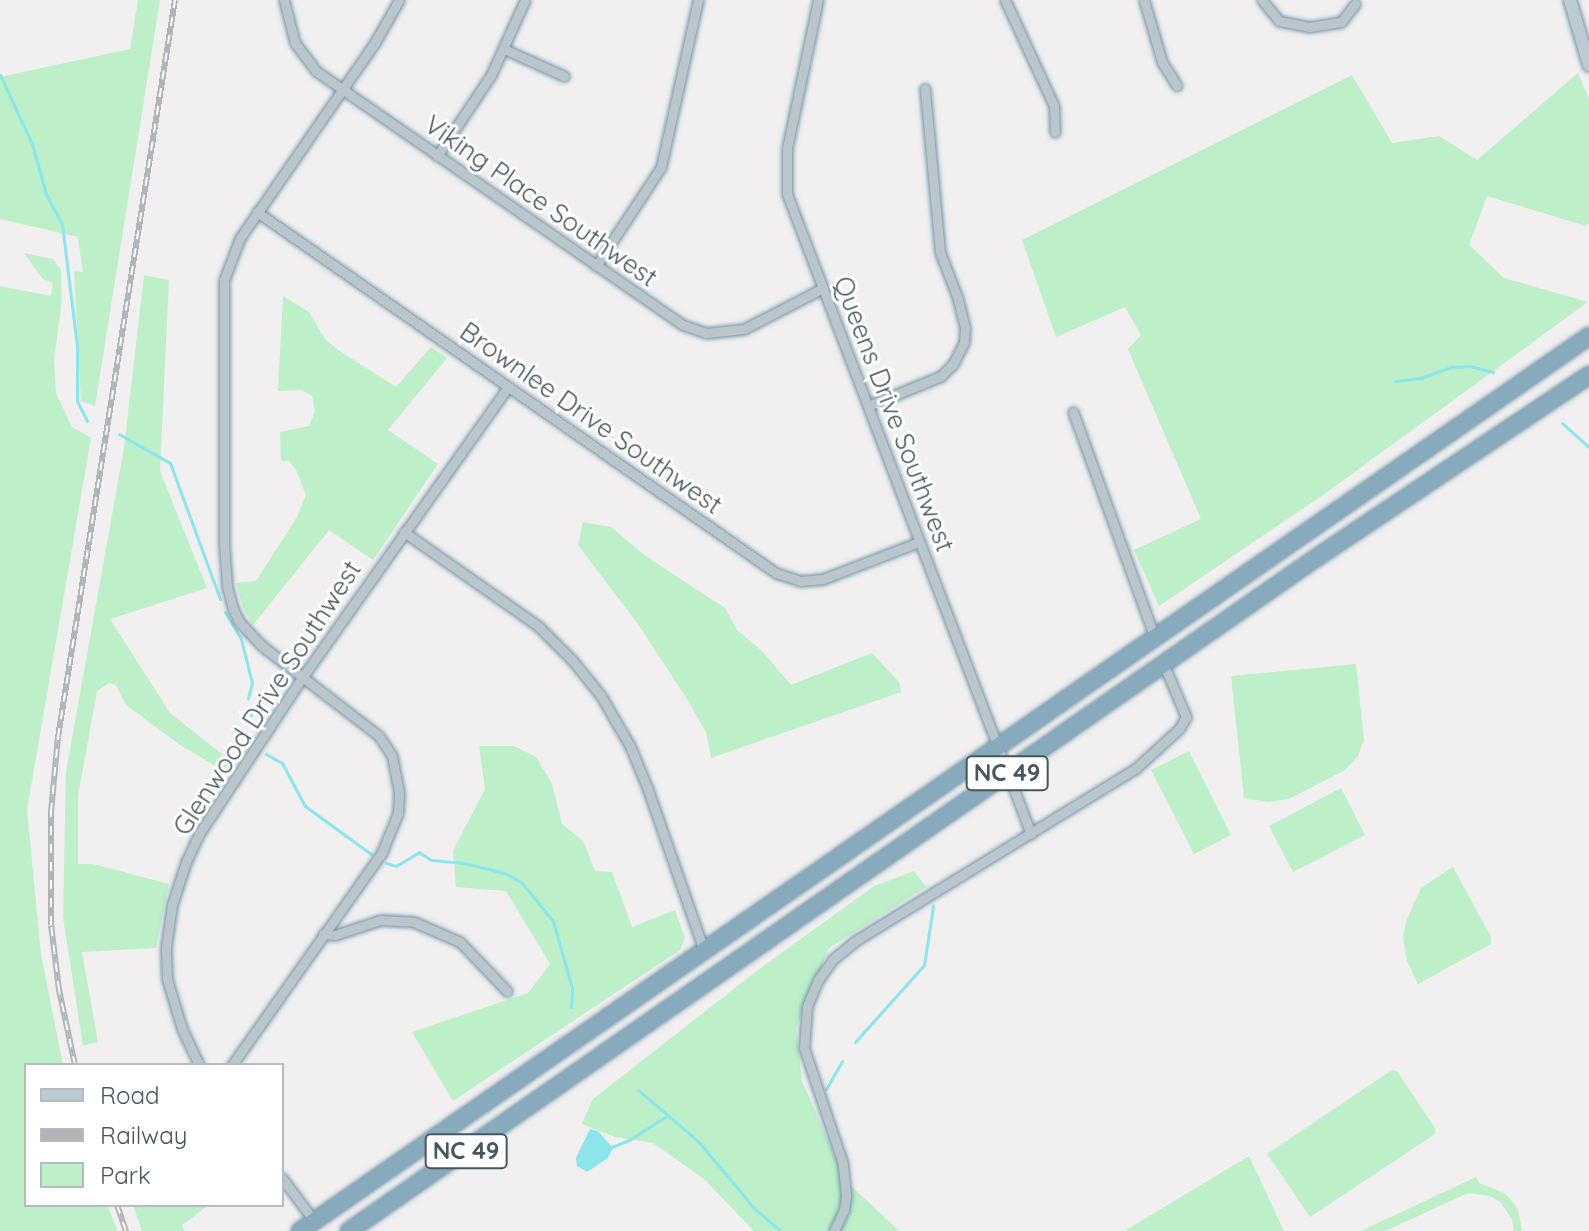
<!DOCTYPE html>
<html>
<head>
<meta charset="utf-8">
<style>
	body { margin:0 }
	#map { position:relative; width:1589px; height:1231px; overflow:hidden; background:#f1efef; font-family:Quicksand,sans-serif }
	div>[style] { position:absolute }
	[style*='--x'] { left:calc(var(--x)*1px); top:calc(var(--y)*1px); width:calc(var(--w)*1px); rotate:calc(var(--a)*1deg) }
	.green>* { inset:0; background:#bdefc9 }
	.water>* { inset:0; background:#8be6eb }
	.stream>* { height:3px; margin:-1.5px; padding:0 1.5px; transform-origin:1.5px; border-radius:1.5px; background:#8be6eb }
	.roads { filter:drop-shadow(0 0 2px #7295a9) drop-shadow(0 0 2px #7295a9) }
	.street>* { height:9px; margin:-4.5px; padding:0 4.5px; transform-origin:4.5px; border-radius:4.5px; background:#bac6cc }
	.secondary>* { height:12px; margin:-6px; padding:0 6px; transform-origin:6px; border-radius:6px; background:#bccad2 }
	.highway>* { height:16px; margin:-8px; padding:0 8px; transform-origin:8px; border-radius:8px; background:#87aabd }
	.rail>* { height:6px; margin-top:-3px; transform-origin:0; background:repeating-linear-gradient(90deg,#fff 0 9px,#b1b5b9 0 18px); box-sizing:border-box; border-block:2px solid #b1b5b9 }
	span { translate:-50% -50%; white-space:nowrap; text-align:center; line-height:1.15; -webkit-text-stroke:6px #fff; paint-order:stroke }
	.shield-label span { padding:2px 6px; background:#fff; border:2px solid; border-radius:6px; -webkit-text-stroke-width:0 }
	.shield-label { font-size:24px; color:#47555c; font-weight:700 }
	.street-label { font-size:26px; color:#47555c }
	.legend { position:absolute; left:24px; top:1063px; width:260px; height:144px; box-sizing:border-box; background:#fff; border:2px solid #b5bbbe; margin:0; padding:10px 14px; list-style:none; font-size:24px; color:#47555c }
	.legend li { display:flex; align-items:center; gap:16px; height:40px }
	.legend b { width:40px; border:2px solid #b5bbbe }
</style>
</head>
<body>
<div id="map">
	<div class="green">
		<i style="clip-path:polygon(138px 0,160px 0,95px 406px,81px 401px,74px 271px,83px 272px,78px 237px,0 219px,0 77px,130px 49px)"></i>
		<i style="clip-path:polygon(1578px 73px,1589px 99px,1589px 223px,1586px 226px,1487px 196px,1469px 245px,1504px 278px,1588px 302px,1323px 495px,1159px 606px,1134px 550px,1201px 519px,1128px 349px,1141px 335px,1125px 307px,1056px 337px,1022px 240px,1352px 75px,1392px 143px,1439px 136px,1477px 160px)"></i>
		<i style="clip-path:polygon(24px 253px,53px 259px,61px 270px,61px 307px,54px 361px,56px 393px,72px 427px,91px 438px,27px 810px,41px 954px,63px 1065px,26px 1065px,26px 1205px,107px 1205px,118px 1231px,0 1231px,0 286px,51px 296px,53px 283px,43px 279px)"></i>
		<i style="clip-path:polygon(144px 275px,169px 280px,160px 471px,207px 588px,110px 619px,170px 713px,232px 762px,226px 772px,180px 745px,126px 705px,116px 685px,109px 683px,97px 691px,78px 796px,78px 864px,93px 864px,169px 884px,156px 948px,82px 952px,98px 1042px,83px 1046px,63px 917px,66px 772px,124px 448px)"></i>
		<i style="clip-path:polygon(283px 296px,309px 312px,325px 339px,338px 350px,396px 387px,431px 347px,447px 358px,388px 430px,438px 464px,373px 560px,329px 530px,253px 625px,243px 608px,236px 583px,256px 581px,297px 517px,306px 495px,296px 470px,289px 461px,281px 461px,280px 432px,309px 426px,315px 411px,312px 396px,302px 390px,278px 391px)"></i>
		<i style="clip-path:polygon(583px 522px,611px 527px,647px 557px,725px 608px,737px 630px,762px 651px,791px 685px,872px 653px,899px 682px,901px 692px,711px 758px,706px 732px,687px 699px,638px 624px,578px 545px)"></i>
		<i style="clip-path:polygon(1356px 664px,1364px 740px,1358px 756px,1345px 770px,1289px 799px,1268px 802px,1244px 798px,1231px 676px)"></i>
		<i style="clip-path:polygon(479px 746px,514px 746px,536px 757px,552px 784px,562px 824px,583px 841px,595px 871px,612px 872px,632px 927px,675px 910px,685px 938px,680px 950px,453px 1101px,412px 1032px,528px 993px,550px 964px,506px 891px,456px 887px,453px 851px,485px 789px)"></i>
		<i style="clip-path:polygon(1189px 751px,1231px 835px,1194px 854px,1151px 770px)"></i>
		<i style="clip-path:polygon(1341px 788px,1365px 835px,1293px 872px,1269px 826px)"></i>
		<i style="clip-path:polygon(1453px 867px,1491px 937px,1491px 944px,1418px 984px,1407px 961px,1403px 937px,1406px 922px,1421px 888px)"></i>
		<i style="clip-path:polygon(914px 871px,926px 887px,829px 948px,796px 1028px,802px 1081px,846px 1181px,899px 1231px,754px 1231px,703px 1178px,653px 1143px,615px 1137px,582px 1124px,593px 1099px,758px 970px,874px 886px)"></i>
		<i style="clip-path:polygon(1392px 1070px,1397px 1071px,1435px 1128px,1435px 1134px,1310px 1217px,1267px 1154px)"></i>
		<i style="clip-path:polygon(1249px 1156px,1284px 1231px,1125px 1231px,1146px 1218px)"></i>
		<i style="clip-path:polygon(1476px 1177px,1479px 1183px,1504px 1193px,1511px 1200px,1518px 1210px,1522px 1231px,1514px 1231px,1512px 1219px,1500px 1202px,1490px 1196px,1468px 1193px,1385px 1231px,1361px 1231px)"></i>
		<i style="clip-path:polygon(133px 1205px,209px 1205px,182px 1225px,185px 1231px,142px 1231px)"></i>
	</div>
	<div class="water">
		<i style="clip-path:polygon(590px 1129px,598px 1131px,613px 1148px,608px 1158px,587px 1172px,577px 1166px,576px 1158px)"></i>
	</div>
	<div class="stream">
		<i style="--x:0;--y:75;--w:76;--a:65.1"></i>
		<i style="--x:32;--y:144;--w:52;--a:74.4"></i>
		<i style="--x:46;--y:194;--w:34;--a:62"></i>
		<i style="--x:62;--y:224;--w:124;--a:83"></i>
		<i style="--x:77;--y:347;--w:54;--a:90"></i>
		<i style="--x:77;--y:401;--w:22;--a:63"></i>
		<i style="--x:1395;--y:381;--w:26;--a:-7"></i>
		<i style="--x:1421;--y:378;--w:33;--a:-20"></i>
		<i style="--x:1452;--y:367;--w:18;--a:-3"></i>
		<i style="--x:1470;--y:366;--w:24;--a:15"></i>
		<i style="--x:1562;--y:423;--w:36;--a:42"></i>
		<i style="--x:119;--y:434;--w:59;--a:29.6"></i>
		<i style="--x:170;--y:463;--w:145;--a:69.8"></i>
		<i style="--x:225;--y:612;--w:31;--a:59"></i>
		<i style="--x:241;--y:639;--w:45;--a:76"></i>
		<i style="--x:252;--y:683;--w:16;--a:105"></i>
		<i style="--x:251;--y:708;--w:7;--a:90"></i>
		<i style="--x:266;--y:754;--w:18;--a:29"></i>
		<i style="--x:282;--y:763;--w:49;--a:61.9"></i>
		<i style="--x:305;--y:806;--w:82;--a:36"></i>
		<i style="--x:386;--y:863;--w:10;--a:17"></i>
		<i style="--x:396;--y:866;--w:27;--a:-31"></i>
		<i style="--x:419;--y:852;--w:14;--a:34"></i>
		<i style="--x:431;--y:860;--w:33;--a:5"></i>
		<i style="--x:464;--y:863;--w:42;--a:13.7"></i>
		<i style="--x:505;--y:873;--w:20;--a:30"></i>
		<i style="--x:522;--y:883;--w:49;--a:50.8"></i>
		<i style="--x:553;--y:921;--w:70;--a:74.2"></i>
		<i style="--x:572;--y:988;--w:19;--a:93"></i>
		<i style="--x:855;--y:1042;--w:103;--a:-48.1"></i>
		<i style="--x:924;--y:965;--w:60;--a:-81.3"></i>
		<i style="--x:826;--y:1089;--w:32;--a:-60"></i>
		<i style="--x:638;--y:1090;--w:79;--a:40.4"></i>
		<i style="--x:698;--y:1141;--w:87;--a:50.1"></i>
		<i style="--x:754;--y:1208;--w:35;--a:41"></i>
		<i style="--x:609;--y:1148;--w:22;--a:-22"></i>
		<i style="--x:629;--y:1140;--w:46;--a:-32.7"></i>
	</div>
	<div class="roads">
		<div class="street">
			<i style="--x:284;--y:0;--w:44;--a:75.7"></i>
			<i style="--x:295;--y:43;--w:35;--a:53"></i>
			<i style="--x:316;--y:71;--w:446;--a:34.7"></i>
			<i style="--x:683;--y:325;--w:24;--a:19"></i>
			<i style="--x:706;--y:333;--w:38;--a:-6"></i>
			<i style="--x:744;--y:329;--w:89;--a:-27.4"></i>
			<i style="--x:818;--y:0;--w:151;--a:101.8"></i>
			<i style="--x:787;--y:148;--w:46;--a:90"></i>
			<i style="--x:787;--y:194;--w:685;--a:69.13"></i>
			<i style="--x:1005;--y:0;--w:117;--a:65.2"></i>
			<i style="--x:1054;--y:106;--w:26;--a:88"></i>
			<i style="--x:1144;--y:0;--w:65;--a:73.8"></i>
			<i style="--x:1162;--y:62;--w:28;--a:58"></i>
			<i style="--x:1262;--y:0;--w:27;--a:51"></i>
			<i style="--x:1279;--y:21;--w:31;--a:11"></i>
			<i style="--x:1309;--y:27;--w:32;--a:-9"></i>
			<i style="--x:1341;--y:22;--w:23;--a:-52"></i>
			<i style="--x:504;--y:49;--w:66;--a:24.2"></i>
			<i style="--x:437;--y:156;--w:97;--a:-56.3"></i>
			<i style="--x:491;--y:75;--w:82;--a:-65.6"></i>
			<i style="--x:257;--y:212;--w:632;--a:34.82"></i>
			<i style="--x:776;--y:573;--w:26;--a:18"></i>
			<i style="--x:801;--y:581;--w:22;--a:-5"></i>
			<i style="--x:823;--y:579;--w:103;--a:-21.1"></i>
			<i style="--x:596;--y:266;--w:118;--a:-56.7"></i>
			<i style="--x:661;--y:167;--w:171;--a:-77.5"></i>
			<i style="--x:868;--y:406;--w:79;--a:-22.3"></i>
			<i style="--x:941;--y:376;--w:17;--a:-45"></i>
			<i style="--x:953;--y:364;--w:25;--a:-63"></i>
			<i style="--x:964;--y:342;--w:14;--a:-86"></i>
			<i style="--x:965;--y:328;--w:30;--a:-104"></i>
			<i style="--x:958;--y:299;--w:50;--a:-111"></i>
			<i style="--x:940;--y:252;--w:164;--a:-95.3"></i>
			<i style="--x:1073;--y:412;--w:240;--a:70.1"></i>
			<i style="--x:404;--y:532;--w:164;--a:35"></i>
			<i style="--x:538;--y:626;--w:49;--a:45"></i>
			<i style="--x:573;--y:661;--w:45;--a:51.3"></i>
			<i style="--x:601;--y:696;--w:58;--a:59.9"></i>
			<i style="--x:630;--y:746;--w:44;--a:67.5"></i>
			<i style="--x:647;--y:787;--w:174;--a:70.8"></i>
			<i style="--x:323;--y:934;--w:12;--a:5"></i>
			<i style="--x:335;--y:935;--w:48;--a:-18.1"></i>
			<i style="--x:381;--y:920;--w:33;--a:3"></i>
			<i style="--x:414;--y:922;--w:50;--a:23.5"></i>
			<i style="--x:460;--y:942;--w:68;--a:46.2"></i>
			<i style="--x:199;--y:1065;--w:40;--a:-115"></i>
			<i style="--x:182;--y:1029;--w:52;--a:-106.7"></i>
			<i style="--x:167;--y:979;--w:32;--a:-92"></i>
			<i style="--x:166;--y:947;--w:42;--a:-81.9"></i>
			<i style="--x:172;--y:905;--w:45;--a:-72"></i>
			<i style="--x:186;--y:862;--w:31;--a:-65"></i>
			<i style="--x:199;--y:834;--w:191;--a:-56.6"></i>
			<i style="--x:304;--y:675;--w:353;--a:-54.7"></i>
			<i style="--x:232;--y:1065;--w:261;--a:-54.8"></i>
			<i style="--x:382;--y:852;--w:42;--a:-67.7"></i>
			<i style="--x:398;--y:813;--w:21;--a:-87"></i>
			<i style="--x:399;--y:792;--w:37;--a:-101"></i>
			<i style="--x:392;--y:756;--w:24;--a:-123"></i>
			<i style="--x:379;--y:736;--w:149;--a:-142.4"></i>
			<i style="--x:261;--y:645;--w:33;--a:-133"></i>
			<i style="--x:239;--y:621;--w:13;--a:-117"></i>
			<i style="--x:233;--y:609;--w:24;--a:-105"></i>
			<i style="--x:227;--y:586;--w:42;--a:-94.1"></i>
			<i style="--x:224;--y:544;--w:264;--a:-90"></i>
			<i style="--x:224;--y:280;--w:45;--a:-69.1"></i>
			<i style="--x:240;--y:238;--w:238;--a:-55.4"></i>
			<i style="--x:375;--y:42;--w:48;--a:-60.3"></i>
			<i style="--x:282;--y:1178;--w:54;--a:53.3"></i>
			<i style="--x:834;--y:1231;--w:23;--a:-65"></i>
			<i style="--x:844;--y:1210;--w:15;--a:-82"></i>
			<i style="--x:846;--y:1195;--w:31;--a:-96"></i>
			<i style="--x:843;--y:1164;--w:122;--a:-108.6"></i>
			<i style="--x:804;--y:1048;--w:42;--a:-85.9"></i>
			<i style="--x:807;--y:1006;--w:28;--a:-67"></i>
			<i style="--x:818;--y:980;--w:26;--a:-54"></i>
			<i style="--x:833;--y:959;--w:28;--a:-39"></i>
			<i style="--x:855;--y:941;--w:329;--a:-31.6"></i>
			<i style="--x:1135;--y:769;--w:59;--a:-42.3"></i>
			<i style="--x:1179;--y:729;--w:14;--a:-60"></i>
			<i style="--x:1186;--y:717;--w:56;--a:-112.9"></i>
		</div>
		<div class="secondary">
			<i style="--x:1570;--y:0;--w:68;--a:73.7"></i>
		</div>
		<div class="highway">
			<i style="--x:300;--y:1231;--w:1569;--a:-34.77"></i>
			<i style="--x:349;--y:1231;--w:1178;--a:-34.84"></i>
			<i style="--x:1316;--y:558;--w:329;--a:-33.8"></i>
		</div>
	</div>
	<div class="rail">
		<i style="--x:75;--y:1065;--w:77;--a:-102"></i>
		<i style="--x:59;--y:990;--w:65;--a:-97"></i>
		<i style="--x:51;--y:925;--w:113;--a:-90"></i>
		<i style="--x:51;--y:812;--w:75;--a:-84.7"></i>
		<i style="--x:58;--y:737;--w:746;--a:-80.98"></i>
		<i style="--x:117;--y:1205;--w:28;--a:71"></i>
	</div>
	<div class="shield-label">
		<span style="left:1007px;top:773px">NC 49</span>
		<span style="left:466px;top:1151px">NC 49</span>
	</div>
	<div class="street-label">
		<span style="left:541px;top:201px;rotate:35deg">Viking Place Southwest</span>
		<span style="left:894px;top:414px;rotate:69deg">Queens Drive Southwest</span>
		<span style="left:591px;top:418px;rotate:35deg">Brownlee Drive Southwest</span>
		<span style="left:267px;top:698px;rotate:-57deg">Glenwood Drive Southwest</span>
	</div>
	<ul class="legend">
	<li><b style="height:10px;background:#bccad2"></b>Road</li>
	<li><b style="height:10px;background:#b1b5b9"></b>Railway</li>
	<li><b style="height:22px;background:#bdefc9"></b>Park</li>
	</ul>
</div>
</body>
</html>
